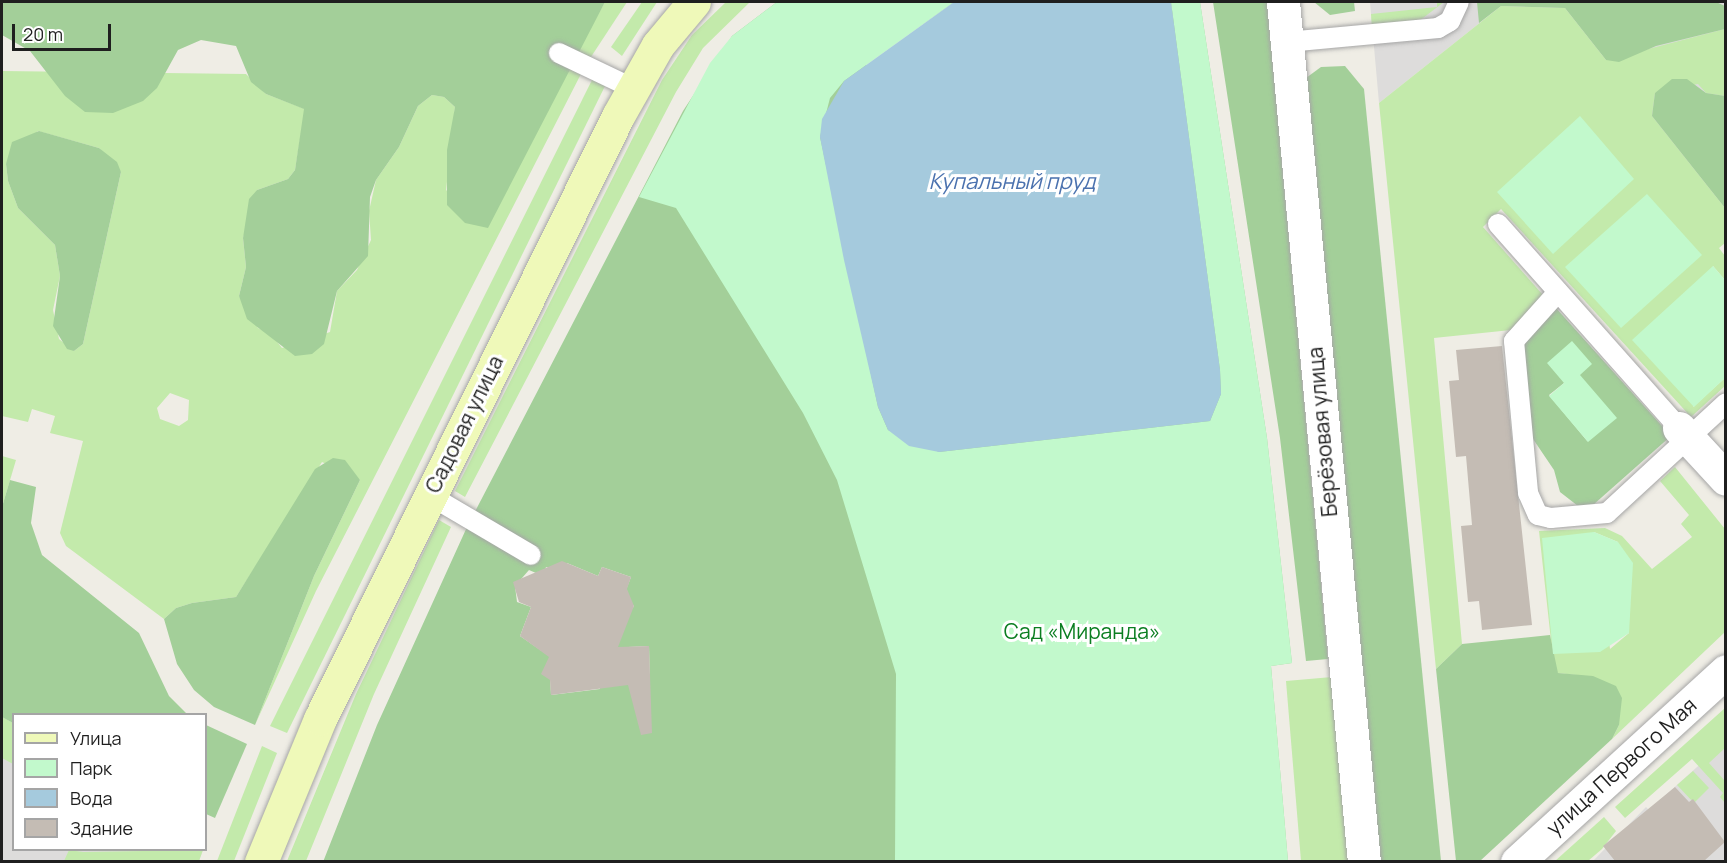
<!DOCTYPE html>
<html>
<head>
<meta charset="utf-8">
<style>
	body { margin:0 }
	#map { position:relative; width:1727px; height:863px; overflow:hidden; background:#efede5; font-family:Manrope,sans-serif }
	div>[style] { position:absolute }
	[style*='--x'] { left:calc(var(--x)*1px); top:calc(var(--y)*1px); width:calc(var(--w)*1px); rotate:calc(var(--a)*1deg) }
	.residential>* { inset:0; background:#dddcdb }
	.grass>* { inset:0; background:#c3eaab }
	.forest>* { inset:0; background:#a3cf99 }
	.park>* { inset:0; background:#c2f9cc }
	.water>* { inset:0; background:#a5cadd }
	.building>* { inset:0; background:#c4bcb4 }
	.roads { filter:drop-shadow(0 0 2px #a6a6a6) drop-shadow(0 0 2px #a6a6a6) }
	.service>* { height:20px; margin:-10px; padding:0 10px; transform-origin:10px; border-radius:10px; background:#fff }
	.minor>* { height:33px; margin:-16.5px; padding:0 16.5px; transform-origin:16.5px; border-radius:16.5px; background:#fff }
	.secondary>* { height:33px; margin:-16.5px; padding:0 16.5px; transform-origin:16.5px; border-radius:16.5px; background:#eff9b9 }
	span { translate:-50% -50%; white-space:nowrap; text-align:center; line-height:1.15; -webkit-text-stroke:6px #fff; paint-order:stroke }
	.street-label { font-size:21px; color:#1f1f1f }
	.park-label { font-size:21px; color:#0b7e21 }
	.water-label { font-size:22px; color:#4b72af; font-style:italic }
	.frame { position:absolute; inset:0; border:3px solid #1f1f1f; pointer-events:none }
	.legend { position:absolute; left:12px; top:713px; width:195px; height:138px; box-sizing:border-box; background:#fff; border:2px solid #a5a5a5; margin:0; padding:8px 10px; list-style:none; font-size:18px; color:#1f1f1f }
	.legend li { display:flex; align-items:center; gap:12px; height:30px }
	.legend b { width:30px; border:2px solid #a5a5a5 }
	.scale { position:absolute; left:12px; top:24px; width:99px; height:27px; box-sizing:border-box; border:3px solid #1f1f1f; border-top:0; padding-left:8px; font-size:18px; line-height:21px; white-space:nowrap; color:#1f1f1f; -webkit-text-stroke:4px #fff; paint-order:stroke }
</style>
</head>
<body>
<div id="map">
	<div class="residential">
		<i style="clip-path:polygon(1370px 2px,1725px 2px,1725px 208px,1565px 8px,1501px 6px,1379px 103px)"></i>
		<i style="clip-path:polygon(2px 717px,13px 723px,14px 850px,203px 850px,199px 861px,2px 862px)"></i>
		<i style="clip-path:polygon(1725px 742px,1725px 861px,1592px 862px,1646px 807px,1649px 810px)"></i>
	</div>
	<div class="grass">
		<i style="clip-path:polygon(605px 2px,627px 2px,589px 60px,576px 53px)"></i>
		<i style="clip-path:polygon(642px 2px,657px 2px,622px 56px,611px 47px)"></i>
		<i style="clip-path:polygon(726px 2px,750px 2px,703px 48px,676px 92px,465px 497px,455px 491px,662px 80px,692px 35px)"></i>
		<i style="clip-path:polygon(1437px 2px,1444px 2px,1419px 21px,1372px 30px,1371px 14px,1437px 7px)"></i>
		<i style="clip-path:polygon(1501px 6px,1565px 8px,1606px 60px,1725px 29px,1725px 96px,1706px 93px,1698px 84px,1655px 93px,1652px 116px,1725px 208px,1725px 243px,1719px 248px,1725px 256px,1725px 280px,1713px 266px,1693px 407px,1725px 378px,1725px 386px,1691px 417px,1501px 209px,1483px 227px,1543px 295px,1511px 330px,1434px 338px,1462px 644px,1436px 669px,1379px 103px)"></i>
		<i style="clip-path:polygon(evenodd,554px 64px,582px 72px,316px 591px,255px 725px,314px 576px,360px 480px,322px 462px,236px 597px,192px 603px,176px 608px,164px 619px,66px 546px,60px 533px,83px 441px,50px 433px,55px 416px,32px 409px,28px 422px,2px 416px,2px 71px,246px 74px,266px 94px,305px 109px,295px 170px,288px 179px,257px 190px,243px 238px,246px 267px,239px 296px,258px 328px,271px 334px,282px 348px,330px 332px,337px 291px,357px 270px,371px 240px,369px 211px,376px 180px,399px 147px,418px 106px,432px 95px,444px 97px,455px 107px,446px 191px,554px 64px,38px 131px,99px 148px,121px 172px,83px 344px,74px 351px,59px 339px,53px 310px,60px 276px,55px 245px,18px 208px,8px 181px,6px 164px,38px 131px,554px 64px,170px 393px,189px 400px,188px 420px,179px 426px,160px 419px,157px 408px,170px 393px)"></i>
		<i style="clip-path:polygon(593px 78px,606px 84px,287px 733px,270px 726px)"></i>
		<i style="clip-path:polygon(2px 456px,16px 460px,2px 507px)"></i>
		<i style="clip-path:polygon(evenodd,1675px 467px,1725px 529px,1725px 632px,1612px 739px,1619px 725px,1576px 675px,1558px 673px,1554px 668px,1539px 531px,1605px 528px,1622px 536px,1652px 569px,1692px 537px,1681px 524px,1689px 515px,1660px 481px,1675px 467px,1594px 532px,1618px 542px,1629px 633px,1610px 649px,1594px 532px)"></i>
		<i style="clip-path:polygon(439px 520px,451px 527px,374px 694px,306px 861px,287px 861px,356px 694px)"></i>
		<i style="clip-path:polygon(1332px 677px,1348px 861px,1301px 861px,1286px 681px)"></i>
		<i style="clip-path:polygon(1725px 708px,1725px 748px,1709px 763px,1725px 781px,1725px 803px,1720px 797px,1723px 793px,1692px 759px,1625px 818px,1615px 807px)"></i>
		<i style="clip-path:polygon(2px 717px,13px 723px,13px 764px,2px 758px)"></i>
		<i style="clip-path:polygon(262px 746px,277px 753px,234px 861px,217px 861px)"></i>
		<i style="clip-path:polygon(1693px 771px,1709px 788px,1694px 803px,1677px 785px)"></i>
		<i style="clip-path:polygon(1604px 817px,1616px 831px,1602px 849px,1588px 861px,1555px 861px)"></i>
		<i style="clip-path:polygon(69px 850px,83px 852px,203px 850px,199px 861px,64px 861px)"></i>
	</div>
	<div class="forest">
		<i style="clip-path:polygon(605px 2px,488px 228px,465px 223px,447px 205px,447px 150px,455px 107px,444px 97px,432px 95px,418px 106px,399px 147px,376px 180px,370px 197px,368px 256px,337px 291px,324px 344px,312px 354px,295px 356px,247px 319px,239px 296px,246px 267px,243px 238px,249px 199px,257px 190px,288px 179px,295px 170px,304px 109px,266px 94px,251px 82px,236px 46px,201px 40px,178px 50px,157px 88px,143px 101px,113px 113px,85px 112px,65px 96px,30px 51px,2px 35px,2px 3px,6px 2px)"></i>
		<i style="clip-path:polygon(evenodd,777px 2px,954px 2px,865px 64px,1210px 421px,1171px 2px,1200px 2px,1267px 438px,1292px 663px,1271px 666px,1288px 861px,323px 862px,377px 725px,467px 527px,683px 111px,732px 36px,777px 2px,567px 563px,598px 576px,602px 567px,631px 577px,624px 595px,634px 606px,597px 666px,600px 689px,551px 695px,549px 656px,520px 636px,531px 607px,517px 602px,515px 586px,529px 570px,543px 576px,546px 567px,564px 569px,567px 563px,777px 2px,649px 646px,650px 685px,629px 687px,628px 647px,649px 646px)"></i>
		<i style="clip-path:polygon(1213px 2px,1267px 2px,1328px 659px,1306px 661px,1280px 438px)"></i>
		<i style="clip-path:polygon(1314px 2px,1354px 2px,1355px 11px,1330px 15px)"></i>
		<i style="clip-path:polygon(1477px 2px,1716px 2px,1725px 6px,1725px 29px,1656px 46px,1619px 62px,1606px 60px,1565px 8px,1501px 6px,1479px 23px)"></i>
		<i style="clip-path:polygon(1345px 66px,1364px 89px,1441px 861px,1378px 861px,1306px 78px,1321px 67px)"></i>
		<i style="clip-path:polygon(1672px 79px,1687px 79px,1706px 93px,1725px 96px,1725px 208px,1652px 116px,1655px 93px)"></i>
		<i style="clip-path:polygon(39px 131px,99px 148px,117px 162px,121px 172px,83px 344px,74px 351px,67px 349px,53px 326px,60px 276px,55px 245px,18px 208px,8px 181px,6px 164px,12px 142px)"></i>
		<i style="clip-path:polygon(evenodd,1556px 308px,1671px 436px,1593px 505px,1578px 506px,1560px 492px,1554px 470px,1531px 436px,1522px 354px,1524px 342px,1556px 308px,1564px 383px,1588px 442px,1549px 395px,1564px 383px)"></i>
		<i style="clip-path:polygon(333px 458px,345px 460px,360px 480px,314px 576px,255px 725px,214px 707px,194px 690px,177px 664px,164px 619px,176px 608px,192px 603px,236px 597px,315px 469px)"></i>
		<i style="clip-path:polygon(10px 480px,36px 487px,31px 523px,42px 555px,139px 633px,169px 696px,187px 714px,14px 714px,13px 723px,2px 717px,2px 507px)"></i>
		<i style="clip-path:polygon(1550px 635px,1558px 673px,1593px 676px,1616px 686px,1622px 698px,1619px 725px,1612px 739px,1480px 861px,1456px 861px,1436px 669px,1462px 644px)"></i>
		<i style="clip-path:polygon(206px 725px,247px 744px,215px 818px,206px 814px)"></i>
	</div>
	<div class="park">
		<i style="clip-path:polygon(777px 2px,954px 2px,844px 81px,830px 98px,820px 137px,878px 407px,888px 430px,939px 452px,1210px 421px,1221px 394px,1220px 370px,1171px 2px,1200px 2px,1267px 438px,1292px 663px,1271px 666px,1288px 861px,895px 861px,896px 674px,837px 480px,803px 413px,676px 208px,639px 197px,710px 63px,732px 36px)"></i>
		<i style="clip-path:polygon(1580px 116px,1634px 179px,1553px 254px,1497px 192px)"></i>
		<i style="clip-path:polygon(1647px 194px,1702px 255px,1621px 328px,1565px 267px)"></i>
		<i style="clip-path:polygon(1713px 266px,1725px 280px,1725px 378px,1694px 407px,1632px 340px)"></i>
		<i style="clip-path:polygon(1572px 341px,1592px 364px,1580px 375px,1617px 418px,1588px 442px,1549px 396px,1564px 383px,1547px 363px)"></i>
		<i style="clip-path:polygon(1594px 532px,1618px 542px,1633px 563px,1629px 633px,1600px 652px,1553px 654px,1542px 538px)"></i>
	</div>
	<div class="water">
		<i style="clip-path:polygon(954px 2px,1171px 2px,1220px 370px,1221px 394px,1210px 421px,939px 452px,909px 446px,888px 430px,878px 407px,844px 260px,820px 137px,822px 119px,844px 81px)"></i>
	</div>
	<div class="building">
		<i style="clip-path:polygon(1502px 346px,1532px 625px,1482px 630px,1479px 601px,1468px 602px,1461px 526px,1472px 525px,1466px 456px,1456px 457px,1449px 381px,1459px 380px,1456px 350px)"></i>
		<i style="clip-path:polygon(562px 561px,598px 576px,602px 567px,631px 577px,627px 589px,634px 606px,618px 647px,649px 646px,652px 733px,641px 735px,628px 685px,551px 695px,550px 680px,541px 674px,549px 657px,520px 636px,531px 607px,519px 602px,513px 582px)"></i>
		<i style="clip-path:polygon(1675px 787px,1689px 802px,1693px 799px,1725px 842px,1704px 861px,1615px 861px,1603px 846px)"></i>
	</div>
	<div class="roads">
		<div class="service">
			<i style="--x:1287;--y:42;--w:152;--a:-5.3"></i>
			<i style="--x:1438;--y:28;--w:14;--a:-30"></i>
			<i style="--x:1450;--y:21;--w:21;--a:-65"></i>
			<i style="--x:559;--y:53;--w:81;--a:25.6"></i>
			<i style="--x:1498;--y:224;--w:273;--a:48.4"></i>
			<i style="--x:1558;--y:292;--w:66;--a:131.9"></i>
			<i style="--x:1514;--y:341;--w:153;--a:84.7"></i>
			<i style="--x:1528;--y:493;--w:24;--a:66"></i>
			<i style="--x:1538;--y:515;--w:13;--a:13"></i>
			<i style="--x:1551;--y:518;--w:56;--a:-5.1"></i>
			<i style="--x:1607;--y:513;--w:162;--a:-42.7"></i>
			<i style="--x:429;--y:495;--w:118;--a:30.5"></i>
		</div>
		<div class="minor">
			<i style="--x:1283;--y:2;--w:864;--a:84.62"></i>
			<i style="--x:1679;--y:428;--w:69;--a:47.3"></i>
			<i style="--x:1517;--y:862;--w:283;--a:-42.4"></i>
		</div>
		<div class="secondary">
			<i style="--x:261;--y:862;--w:155;--a:-67.6"></i>
			<i style="--x:320;--y:719;--w:673;--a:-63.7"></i>
			<i style="--x:618;--y:116;--w:81;--a:-60.6"></i>
			<i style="--x:658;--y:45;--w:56;--a:-50.1"></i>
		</div>
	</div>
	<div class="street-label">
		<span style="left:464px;top:424px;rotate:-64deg">Садовая улица</span>
		<span style="left:1322px;top:432px;rotate:-95deg">Берёзовая улица</span>
		<span style="left:1621px;top:766px;rotate:-42deg">улица Первого Мая</span>
	</div>
	<div class="park-label">
		<span style="left:1082px;top:631px">Сад «Миранда»</span>
	</div>
	<div class="water-label">
		<span style="left:1012px;top:182px">Купальный пруд</span>
	</div>
	<div class="frame"></div>
	<ul class="legend">
	<li><b style="height:8px;background:#eff9b9"></b>Улица</li>
	<li><b style="height:16px;background:#c2f9cc"></b>Парк</li>
	<li><b style="height:16px;background:#a5cadd"></b>Вода</li>
	<li><b style="height:16px;background:#c4bcb4"></b>Здание</li>
	</ul>
	<div class="scale">20 m</div>
</div>
</body>
</html>
